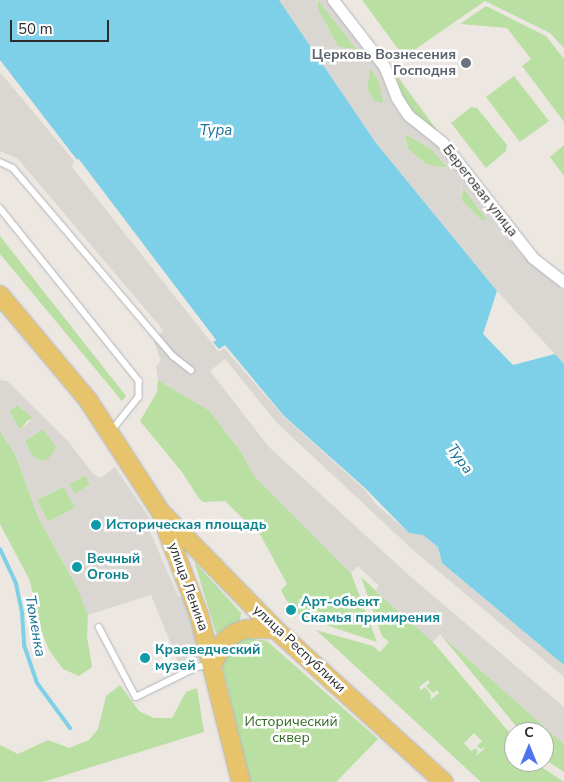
<!DOCTYPE html>
<html>
<head>
<meta charset="utf-8">
<style>
	body { margin:0 }
	#map { position:relative; width:564px; height:782px; overflow:hidden; background:#ede7e1; font-family:"Nunito Sans",sans-serif }
	div>[style] { position:absolute }
	[style*='--x'] { left:calc(var(--x)*1px); top:calc(var(--y)*1px); width:calc(var(--w)*1px); rotate:calc(var(--a)*1deg) }
	.green>* { inset:0; background:#badfa2 }
	.plaza>* { inset:0; background:#dad7d3 }
	.water>* { inset:0; background:#7dd0e7 }
	.pier>* { inset:0; background:#ede7e1 }
	.stream>* { height:4px; margin:-2px; padding:0 2px; transform-origin:2px; border-radius:2px; background:#7dd0e7 }
	.roads { filter:drop-shadow(0 0 1px #b1b4bc) drop-shadow(0 0 1px #b1b4bc) }
	.lane>* { height:5.5px; margin:-2.75px; padding:0 2.75px; transform-origin:2.75px; border-radius:2.75px; background:#fff }
	.street>* { height:11px; margin:-5.5px; padding:0 5.5px; transform-origin:5.5px; border-radius:5.5px; background:#fff }
	.primary>* { height:18px; margin:-9px; padding:0 9px; transform-origin:9px; border-radius:9px; background:#e7c36c }
	.dots>* { width:14px; height:14px; translate:-50% -50%; box-sizing:border-box; border:2px solid #fff; border-radius:50% }
	span { translate:-50% -50%; white-space:nowrap; text-align:center; line-height:1.15; -webkit-text-stroke:5px #fff; paint-order:stroke }
	.worship-label { font-size:14px; color:#5b616d; font-weight:700 }
	.right { translate:-100% -50%; text-align:right }
	.street-label { font-size:14px; color:#2d2d2d }
	.culture-label { font-size:14px; color:#0d838f; font-weight:700 }
	.left { translate:0 -50%; text-align:left }
	.park-label { font-size:14px; color:#336721 }
	.water-label { font-size:15px; color:#187296; font-style:italic }
	.north { position:absolute; left:504px; top:722px; width:50px; height:50px; box-sizing:border-box; background:#fff; border:1px solid #ababab; border-radius:50%; rotate:0deg; font-size:14px; font-weight:700; line-height:20px; text-align:center; color:#2d2d2d }
	.north::after { content:''; display:block; margin:auto; width:18px; height:22px; background:#4e75ed; clip-path:polygon(50% 0,100% 100%,50% 72%,0 100%) }
	.scale { position:absolute; left:10px; top:20px; width:99px; height:22px; box-sizing:border-box; border:2px solid #2d2d2d; border-top:0; padding-left:6px; font-size:15px; line-height:18px; white-space:nowrap; color:#2d2d2d; -webkit-text-stroke:4px #fff; paint-order:stroke }
</style>
</head>
<body>
<div id="map">
	<div class="green">
		<i style="clip-path:polygon(318px 0,358px 50px,339px 47px,336px 43px,317px 7px)"></i>
		<i style="clip-path:polygon(362px 0,564px 0,564px 48px,550px 33px,485px 1px,404px 57px)"></i>
		<i style="clip-path:polygon(486px 6px,546px 36px,564px 59px,564px 122px,522px 66px,531px 59px,507px 28px,460px 24px)"></i>
		<i style="clip-path:polygon(370px 67px,379px 81px,384px 104px,374px 101px,367px 89px)"></i>
		<i style="clip-path:polygon(395px 73px,439px 133px,413px 113px,403px 100px)"></i>
		<i style="clip-path:polygon(514px 76px,549px 121px,520px 142px,486px 97px)"></i>
		<i style="clip-path:polygon(471px 107px,477px 108px,507px 145px,506px 151px,486px 168px,451px 123px)"></i>
		<i style="clip-path:polygon(404px 133px,431px 149px,448px 168px,427px 165px,408px 149px)"></i>
		<i style="clip-path:polygon(564px 145px,564px 176px,550px 157px)"></i>
		<i style="clip-path:polygon(463px 187px,488px 220px,481px 220px,461px 200px)"></i>
		<i style="clip-path:polygon(0 236px,126px 396px,122px 401px,0 254px)"></i>
		<i style="clip-path:polygon(158px 380px,210px 411px,242px 453px,254px 475px,351px 573px,377px 642px,317px 622px,311px 617px,306px 622px,286px 600px,281px 590px,287px 584px,261px 536px,225px 501px,203px 502px,198px 497px,182px 472px,140px 421px,157px 392px)"></i>
		<i style="clip-path:polygon(17px 405px,34px 418px,27px 421px,20px 430px,9px 411px)"></i>
		<i style="clip-path:polygon(43px 429px,57px 447px,48px 460px,40px 461px,31px 454px,25px 441px)"></i>
		<i style="clip-path:polygon(0 431px,15px 454px,39px 519px,77px 587px,88px 615px,87px 636px,92px 667px,79px 676px,63px 669px,49px 650px,39px 625px,30px 581px,0 524px)"></i>
		<i style="clip-path:polygon(85px 475px,91px 484px,75px 494px,69px 484px)"></i>
		<i style="clip-path:polygon(64px 486px,75px 508px,48px 522px,37px 500px)"></i>
		<i style="clip-path:polygon(194px 561px,241px 613px,240px 621px,221px 632px,216px 633px)"></i>
		<i style="clip-path:polygon(evenodd,361px 577px,433px 642px,514px 738px,514px 762px,534px 762px,564px 782px,481px 782px,316px 630px,373px 646px,380px 652px,389px 642px,382px 636px,361px 577px,428px 680px,430px 683px,426px 686px,433px 693px,437px 690px,439px 693px,430px 700px,431px 694px,425px 687px,421px 690px,419px 687px,428px 680px,361px 577px,474px 733px,482px 741px,477px 746px,480px 749px,486px 747px,476px 756px,478px 751px,476px 748px,471px 751px,464px 743px,474px 733px)"></i>
		<i style="clip-path:polygon(440px 634px,564px 744px,564px 772px,544px 759px,544px 732px,521px 732px)"></i>
		<i style="clip-path:polygon(242px 637px,267px 641px,378px 739px,336px 782px,250px 782px,222px 665px,227px 649px)"></i>
		<i style="clip-path:polygon(120px 685px,139px 711px,154px 718px,172px 718px,186px 692px,197px 688px,204px 732px,43px 782px,0 782px,0 745px,18px 754px,48px 740px,69px 748px,89px 740px,98px 729px,106px 696px)"></i>
	</div>
	<div class="plaza">
		<i style="clip-path:polygon(evenodd,279px 0,317px 0,317px 7px,336px 43px,339px 47px,357px 50px,318px 0,327px 0,383px 74px,390px 99px,400px 115px,438px 146px,520px 253px,564px 291px,564px 364px,497px 291px,376px 143px,279px 0,370px 68px,379px 81px,383px 103px,374px 101px,367px 89px,370px 68px,279px 0,404px 133px,431px 149px,448px 168px,427px 165px,408px 149px,404px 133px,279px 0,462px 188px,463px 188px,487px 220px,481px 220px,461px 200px,462px 188px)"></i>
		<i style="clip-path:polygon(0 72px,74px 161px,72px 167px,219px 352px,224px 348px,284px 417px,364px 489px,376px 504px,409px 533px,423px 535px,438px 547px,442px 563px,564px 665px,564px 677px,413px 550px,277px 423px,225px 359px,210px 371px,269px 447px,411px 577px,564px 707px,564px 744px,440px 634px,433px 642px,375px 591px,379px 586px,358px 566px,351px 573px,253px 475px,242px 453px,210px 411px,158px 380px,156px 366px,161px 361px,154px 342px,163px 330px,18px 159px,0 151px)"></i>
		<i style="clip-path:polygon(evenodd,0 380px,7px 381px,68px 441px,94px 475px,100px 478px,115px 467px,150px 519px,148px 527px,178px 596px,186px 600px,201px 660px,181px 669px,151px 595px,88px 615px,77px 587px,39px 519px,15px 454px,0 431px,0 380px,18px 405px,33px 418px,20px 430px,9px 412px,18px 405px,0 380px,43px 429px,57px 448px,48px 459px,40px 461px,31px 454px,25px 441px,43px 429px,0 380px,85px 475px,90px 485px,75px 494px,69px 484px,85px 475px,0 380px,63px 486px,75px 508px,48px 522px,37px 500px,63px 486px)"></i>
	</div>
	<div class="water">
		<i style="clip-path:polygon(0 0,279px 0,376px 143px,497px 291px,483px 334px,513px 365px,555px 354px,564px 364px,564px 665px,442px 563px,438px 547px,423px 535px,409px 533px,365px 488px,284px 416px,225px 345px,219px 349px,213px 342px,216px 340px,0 60px)"></i>
	</div>
	<div class="pier">
		<i style="clip-path:polygon(78px 158px,216px 340px,213px 342px,77px 161px)"></i>
	</div>
	<div class="stream">
		<i style="--x:0;--y:549;--w:38;--a:65"></i>
		<i style="--x:16;--y:584;--w:30;--a:78"></i>
		<i style="--x:22;--y:613;--w:32;--a:86"></i>
		<i style="--x:24;--y:645;--w:40;--a:71.1"></i>
		<i style="--x:37;--y:683;--w:56;--a:53.7"></i>
	</div>
	<div class="roads">
		<div class="lane">
			<i style="--x:0;--y:162;--w:14;--a:25"></i>
			<i style="--x:13;--y:168;--w:247;--a:49.6"></i>
			<i style="--x:173;--y:356;--w:23;--a:38"></i>
			<i style="--x:0;--y:208;--w:222;--a:51.2"></i>
			<i style="--x:139;--y:381;--w:16;--a:90"></i>
			<i style="--x:139;--y:397;--w:43;--a:128.5"></i>
			<i style="--x:99;--y:627;--w:79;--a:62.1"></i>
			<i style="--x:136;--y:697;--w:68;--a:-26.2"></i>
			<i style="--x:197;--y:667;--w:12;--a:-9"></i>
		</div>
		<div class="street">
			<i style="--x:333;--y:0;--w:83;--a:52.3"></i>
			<i style="--x:384;--y:66;--w:35;--a:68"></i>
			<i style="--x:397;--y:98;--w:20;--a:57"></i>
			<i style="--x:408;--y:115;--w:43;--a:38.5"></i>
			<i style="--x:442;--y:142;--w:147;--a:51.9"></i>
			<i style="--x:533;--y:258;--w:39;--a:38"></i>
		</div>
		<div class="primary">
			<i style="--x:0;--y:295;--w:137;--a:50"></i>
			<i style="--x:88;--y:400;--w:132;--a:57"></i>
			<i style="--x:160;--y:511;--w:165;--a:45.7"></i>
			<i style="--x:275;--y:629;--w:228;--a:42.2"></i>
			<i style="--x:162;--y:518;--w:104;--a:69.1"></i>
			<i style="--x:199;--y:615;--w:172;--a:75.9"></i>
			<i style="--x:213;--y:664;--w:25;--a:-64"></i>
			<i style="--x:224;--y:641;--w:14;--a:-36"></i>
			<i style="--x:235;--y:633;--w:12;--a:-20"></i>
			<i style="--x:246;--y:629;--w:29;--a:0"></i>
		</div>
	</div>
	<div class="dots">
		<i style="left:466px;top:63px;background:#6b7280"></i>
		<i style="left:96px;top:525px;background:#0f9aa8"></i>
		<i style="left:77px;top:567px;background:#0f9aa8"></i>
		<i style="left:291px;top:610px;background:#0f9aa8"></i>
		<i style="left:145px;top:658px;background:#0f9aa8"></i>
	</div>
	<div class="worship-label">
		<span class="right" style="left:456px;top:63px">Церковь Вознесения<br>Господня</span>
	</div>
	<div class="street-label">
		<span style="left:480px;top:191px;rotate:52deg">Береговая улица</span>
		<span style="left:188px;top:587px;rotate:70deg">улица Ленина</span>
		<span style="left:299px;top:649px;rotate:43deg">улица Республики</span>
	</div>
	<div class="culture-label">
		<span class="left" style="left:106px;top:525px">Историческая площадь</span>
		<span class="left" style="left:87px;top:567px">Вечный<br>Огонь</span>
		<span class="left" style="left:301px;top:610px">Арт-обьект<br>Скамья примирения</span>
		<span class="left" style="left:155px;top:658px">Краеведческий<br>музей</span>
	</div>
	<div class="park-label">
		<span style="left:291px;top:730px">Исторический<br>сквер</span>
	</div>
	<div class="water-label">
		<span style="left:216px;top:131px">Тура</span>
		<span style="left:460px;top:459px;rotate:54deg">Тура</span>
		<span style="left:35px;top:626px;rotate:80deg">Тюменка</span>
	</div>
	<div class="north">С</div>
	<div class="scale">50 m</div>
</div>
</body>
</html>
